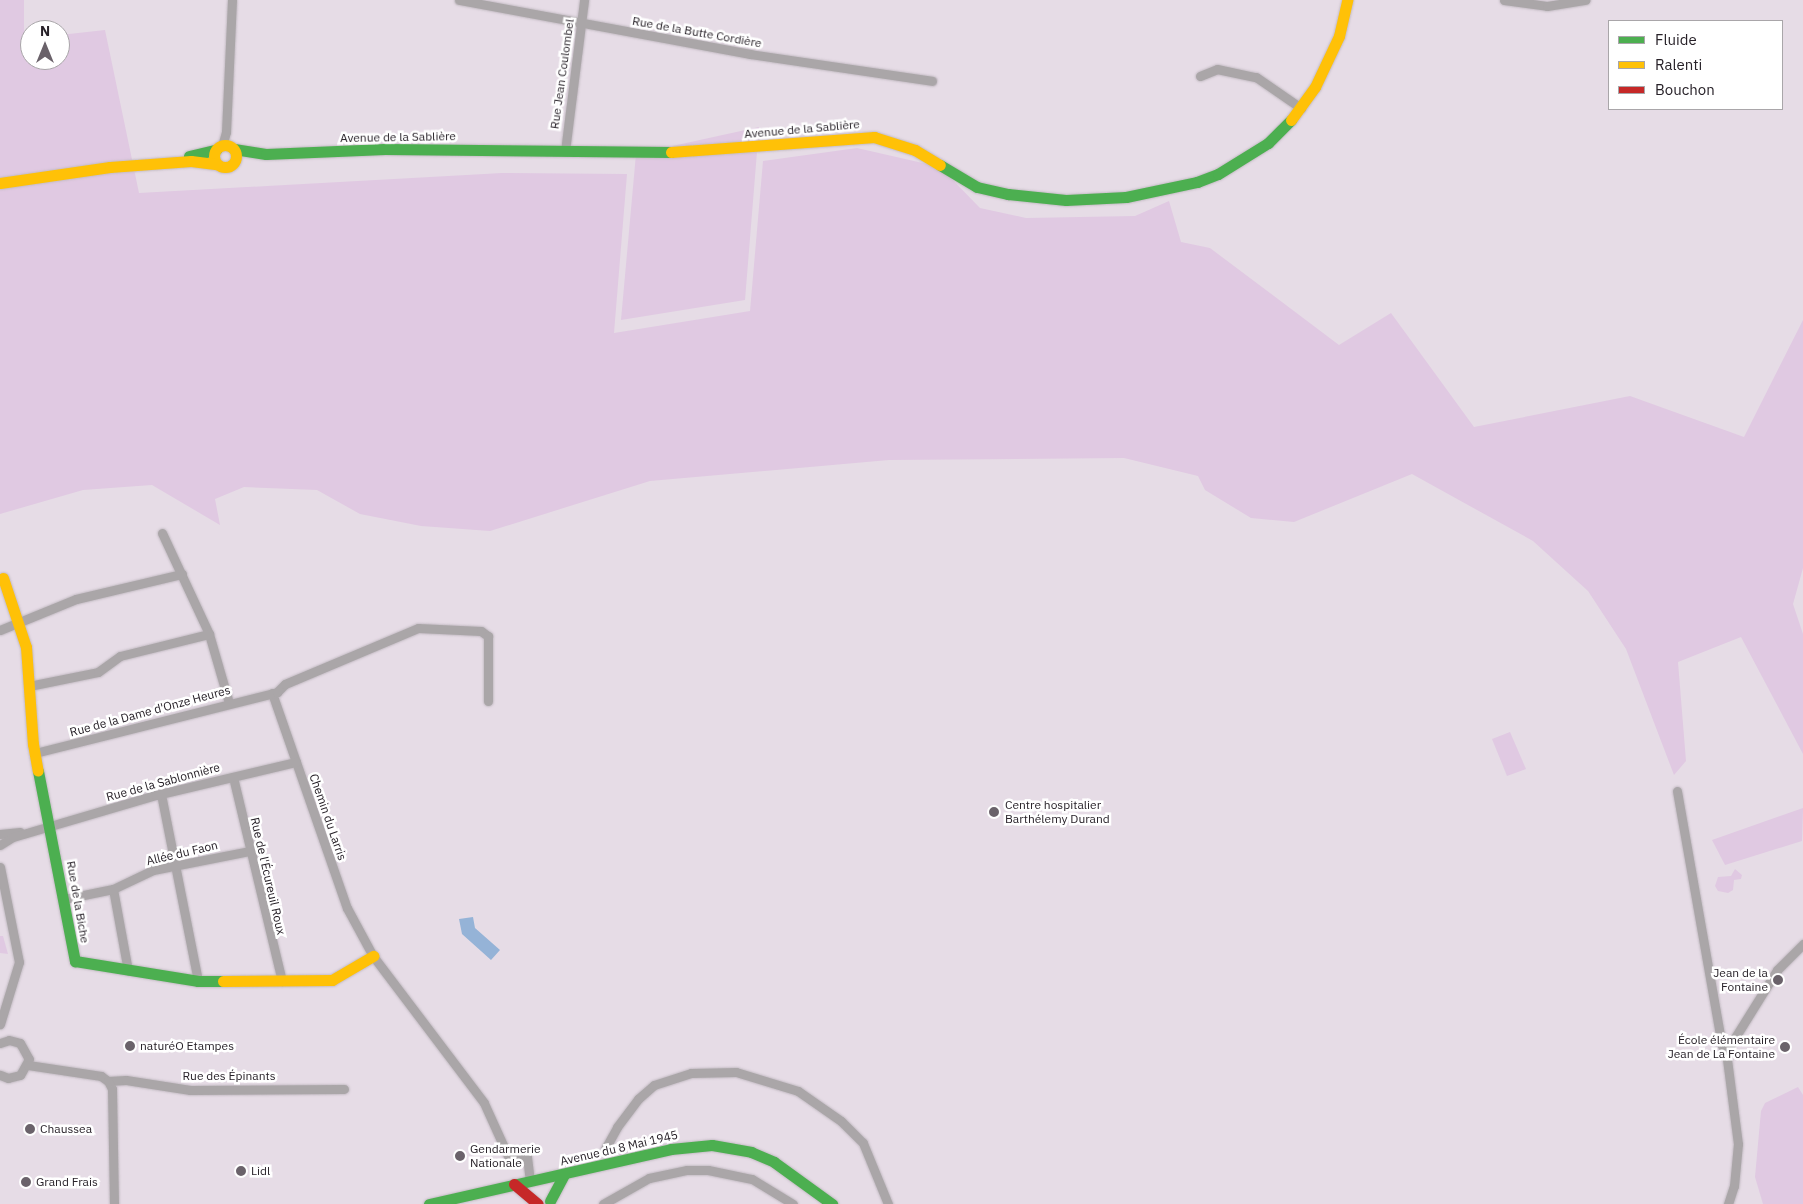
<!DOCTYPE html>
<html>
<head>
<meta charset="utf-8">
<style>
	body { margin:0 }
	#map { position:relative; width:1803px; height:1204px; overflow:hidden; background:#e6dce6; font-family:"IBM Plex Sans",sans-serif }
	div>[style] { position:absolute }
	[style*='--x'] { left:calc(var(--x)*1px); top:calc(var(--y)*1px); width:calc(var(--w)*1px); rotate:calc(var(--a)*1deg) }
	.green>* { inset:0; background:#e0c9e2 }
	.water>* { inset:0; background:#95b3d7 }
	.roads { filter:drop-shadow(0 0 1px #c3bbc3) drop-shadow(0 0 1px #c3bbc3) }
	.street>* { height:9px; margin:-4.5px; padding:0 4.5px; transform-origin:4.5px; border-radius:4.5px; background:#aaa6a8 }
	.fast>* { height:11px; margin:-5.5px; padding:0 5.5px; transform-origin:5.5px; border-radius:5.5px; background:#4caf50 }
	.slow>* { height:11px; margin:-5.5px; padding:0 5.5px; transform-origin:5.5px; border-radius:5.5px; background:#ffc107 }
	.slow>.ring { margin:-5.5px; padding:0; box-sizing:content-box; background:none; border:11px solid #ffc107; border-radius:50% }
	.jam>* { height:11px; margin:-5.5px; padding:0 5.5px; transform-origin:5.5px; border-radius:5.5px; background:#c62828 }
	.dots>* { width:14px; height:14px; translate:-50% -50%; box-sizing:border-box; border:2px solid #fff; border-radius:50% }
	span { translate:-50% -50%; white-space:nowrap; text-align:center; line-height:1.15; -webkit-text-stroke:5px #fff; paint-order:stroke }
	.street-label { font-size:12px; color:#272128 }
	.poi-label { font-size:12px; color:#272128 }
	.left { translate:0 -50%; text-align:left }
	.right { translate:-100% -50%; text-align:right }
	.legend { position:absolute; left:1608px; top:20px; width:175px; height:90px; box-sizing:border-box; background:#fff; border:1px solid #a9a6a9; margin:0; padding:6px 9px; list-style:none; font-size:15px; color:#272128 }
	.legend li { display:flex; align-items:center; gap:10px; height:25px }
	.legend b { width:25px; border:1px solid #a9a6a9 }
	.north { position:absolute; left:20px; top:20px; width:50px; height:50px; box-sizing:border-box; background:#fff; border:1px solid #a9a6a9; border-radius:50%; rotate:0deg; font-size:14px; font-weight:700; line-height:20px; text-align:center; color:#272128 }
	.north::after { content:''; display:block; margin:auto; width:18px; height:22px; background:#6a626a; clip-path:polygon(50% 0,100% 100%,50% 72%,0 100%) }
</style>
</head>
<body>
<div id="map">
	<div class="green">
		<i style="clip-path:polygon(0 0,24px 0,24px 39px,30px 39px,30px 60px,60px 60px,60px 35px,105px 30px,139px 193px,502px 173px,627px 174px,614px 333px,750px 311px,763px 161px,857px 148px,940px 167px,980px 208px,1026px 218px,1135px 216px,1169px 201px,1181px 242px,1210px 248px,1339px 345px,1391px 313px,1474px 427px,1630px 396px,1744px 437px,1803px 320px,1803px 568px,1793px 604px,1803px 634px,1803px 754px,1741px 637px,1678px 662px,1686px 761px,1674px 775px,1626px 649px,1588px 591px,1533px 541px,1412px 474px,1294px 522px,1251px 518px,1205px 490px,1198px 476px,1124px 458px,889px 460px,650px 481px,490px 531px,421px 526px,360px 514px,317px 490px,244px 487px,215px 499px,220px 525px,152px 485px,83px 490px,0 514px)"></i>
		<i style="clip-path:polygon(759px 127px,745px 300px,621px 320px,636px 154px)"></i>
		<i style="clip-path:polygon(1510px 732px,1526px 769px,1507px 776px,1492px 739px)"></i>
		<i style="clip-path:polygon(1803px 808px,1802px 841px,1725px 865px,1712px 840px)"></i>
		<i style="clip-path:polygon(1735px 869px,1742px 875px,1741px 879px,1734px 880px,1733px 890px,1728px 893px,1718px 891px,1715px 886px,1718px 877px,1731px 876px)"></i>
		<i style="clip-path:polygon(0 936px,3px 936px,8px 954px,0 953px)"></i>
		<i style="clip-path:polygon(1798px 1087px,1803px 1095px,1803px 1204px,1763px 1204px,1755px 1177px,1761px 1111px,1765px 1103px)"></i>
	</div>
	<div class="water">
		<i style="clip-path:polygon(473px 917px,475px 928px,500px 950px,491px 960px,462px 934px,459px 919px)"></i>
	</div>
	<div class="roads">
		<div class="street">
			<i style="--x:459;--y:0;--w:296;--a:10.5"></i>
			<i style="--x:750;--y:54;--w:184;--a:8.4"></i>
			<i style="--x:1504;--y:0;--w:43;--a:7.9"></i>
			<i style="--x:1547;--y:6;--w:39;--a:-9"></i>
			<i style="--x:1200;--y:76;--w:18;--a:-22"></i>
			<i style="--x:1217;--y:69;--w:40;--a:12"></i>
			<i style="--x:1256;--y:77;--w:55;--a:34.6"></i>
			<i style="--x:222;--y:146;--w:15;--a:-74"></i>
			<i style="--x:226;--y:132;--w:132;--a:-87.4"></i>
			<i style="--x:565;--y:151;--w:152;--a:-82.8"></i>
			<i style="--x:162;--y:533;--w:111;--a:65"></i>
			<i style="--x:209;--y:634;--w:72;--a:73.8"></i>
			<i style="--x:0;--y:630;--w:82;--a:-22.2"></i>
			<i style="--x:76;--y:599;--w:109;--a:-13.3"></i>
			<i style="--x:29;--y:686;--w:70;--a:-11.5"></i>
			<i style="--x:98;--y:672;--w:27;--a:-36"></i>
			<i style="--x:120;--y:656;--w:92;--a:-13.9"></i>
			<i style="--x:272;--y:693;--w:228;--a:70.8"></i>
			<i style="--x:347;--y:908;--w:55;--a:61.6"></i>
			<i style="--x:373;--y:956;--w:184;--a:52.9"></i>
			<i style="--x:484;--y:1103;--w:58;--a:65.6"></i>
			<i style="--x:508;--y:1156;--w:19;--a:3"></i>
			<i style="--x:527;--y:1157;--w:24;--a:83"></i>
			<i style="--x:35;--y:753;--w:250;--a:-14.1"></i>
			<i style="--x:277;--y:692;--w:11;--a:-45"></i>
			<i style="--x:285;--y:684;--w:144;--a:-22.8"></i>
			<i style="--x:418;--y:628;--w:63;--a:2.7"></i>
			<i style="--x:481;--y:631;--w:9;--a:36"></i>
			<i style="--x:488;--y:636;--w:65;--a:90"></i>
			<i style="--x:233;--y:777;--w:210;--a:76.5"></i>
			<i style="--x:1677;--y:791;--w:258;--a:80"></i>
			<i style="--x:1722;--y:1045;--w:8;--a:60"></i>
			<i style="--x:161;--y:794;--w:191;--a:78.8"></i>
			<i style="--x:0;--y:834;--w:20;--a:-6"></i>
			<i style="--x:0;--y:845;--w:15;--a:-32"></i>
			<i style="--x:13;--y:837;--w:149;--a:-16.4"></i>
			<i style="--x:156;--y:795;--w:144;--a:-13.3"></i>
			<i style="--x:0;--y:867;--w:97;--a:78.7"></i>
			<i style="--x:19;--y:962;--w:65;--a:107"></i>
			<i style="--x:113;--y:889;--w:83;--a:79.6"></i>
			<i style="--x:64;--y:899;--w:50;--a:-11.5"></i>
			<i style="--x:113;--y:889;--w:44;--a:-25.4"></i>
			<i style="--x:153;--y:870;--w:99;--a:-11.1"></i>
			<i style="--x:0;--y:1043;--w:9;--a:-18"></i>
			<i style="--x:9;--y:1040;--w:11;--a:15"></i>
			<i style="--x:20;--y:1043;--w:18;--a:61"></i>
			<i style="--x:29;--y:1059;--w:18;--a:119"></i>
			<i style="--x:20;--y:1075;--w:12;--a:166"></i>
			<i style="--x:8;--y:1078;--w:9;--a:-159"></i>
			<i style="--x:28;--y:1065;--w:74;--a:8.6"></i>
			<i style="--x:101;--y:1076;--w:9;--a:36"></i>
			<i style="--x:108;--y:1081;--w:18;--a:-3"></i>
			<i style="--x:126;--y:1080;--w:65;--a:8.9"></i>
			<i style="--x:190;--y:1090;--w:154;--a:-0.4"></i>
			<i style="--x:108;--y:1081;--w:9;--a:63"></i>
			<i style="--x:112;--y:1089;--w:115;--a:89"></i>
			<i style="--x:605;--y:1149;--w:25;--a:-61"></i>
			<i style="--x:617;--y:1127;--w:35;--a:-53"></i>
			<i style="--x:638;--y:1099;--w:21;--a:-41"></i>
			<i style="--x:654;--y:1085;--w:39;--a:-18"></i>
			<i style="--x:691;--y:1073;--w:45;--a:-1.3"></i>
			<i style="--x:736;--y:1072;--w:65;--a:17"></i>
			<i style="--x:798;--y:1091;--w:52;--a:34.9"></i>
			<i style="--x:841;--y:1121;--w:31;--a:45"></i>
			<i style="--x:863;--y:1143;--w:66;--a:67.7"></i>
			<i style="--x:603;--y:1204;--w:53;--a:-29.5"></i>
			<i style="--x:649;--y:1178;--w:39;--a:-12"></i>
			<i style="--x:687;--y:1170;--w:21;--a:0"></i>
			<i style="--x:708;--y:1170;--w:45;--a:11.6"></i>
			<i style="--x:752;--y:1179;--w:48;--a:31.4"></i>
			<i style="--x:1728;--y:1204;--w:19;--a:-72"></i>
			<i style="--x:1734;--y:1186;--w:42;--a:-84.6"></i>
			<i style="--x:1738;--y:1144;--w:93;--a:-97.4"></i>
			<i style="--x:1726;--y:1052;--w:97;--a:-58.1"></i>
			<i style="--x:1777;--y:970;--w:37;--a:-45"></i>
		</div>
		<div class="fast">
			<i style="--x:234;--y:149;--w:32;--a:9"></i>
			<i style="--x:266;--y:154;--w:119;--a:-2.4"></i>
			<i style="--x:385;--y:149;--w:286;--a:0.6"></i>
			<i style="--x:189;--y:156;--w:28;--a:-13"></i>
			<i style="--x:940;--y:165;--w:43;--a:30.7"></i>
			<i style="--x:977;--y:187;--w:32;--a:13"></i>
			<i style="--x:1008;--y:194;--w:58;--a:5.9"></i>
			<i style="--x:1066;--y:200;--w:60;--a:-2.9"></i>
			<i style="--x:1126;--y:197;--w:73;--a:-11.9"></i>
			<i style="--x:1197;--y:182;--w:22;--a:-21"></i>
			<i style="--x:1218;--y:174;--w:59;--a:-31.8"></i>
			<i style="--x:1268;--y:143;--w:33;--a:-45"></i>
			<i style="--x:38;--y:771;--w:194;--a:79"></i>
			<i style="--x:75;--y:961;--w:125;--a:9.2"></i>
			<i style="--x:198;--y:981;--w:25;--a:0"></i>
			<i style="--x:550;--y:1201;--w:30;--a:-62"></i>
			<i style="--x:429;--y:1204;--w:248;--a:-12.8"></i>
			<i style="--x:671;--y:1149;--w:41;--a:-5.6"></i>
			<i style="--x:712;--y:1145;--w:40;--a:10"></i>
			<i style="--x:751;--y:1152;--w:25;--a:23"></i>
			<i style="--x:774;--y:1162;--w:72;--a:35.9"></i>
		</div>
		<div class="slow">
			<i style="--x:1291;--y:120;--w:41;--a:-54"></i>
			<i style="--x:1315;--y:87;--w:56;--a:-64.8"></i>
			<i style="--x:1339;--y:36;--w:37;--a:-77"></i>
			<i class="ring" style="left:214px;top:145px;width:11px;height:11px"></i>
			<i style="--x:671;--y:152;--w:204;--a:-4.2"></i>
			<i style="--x:874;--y:137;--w:43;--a:17.6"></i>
			<i style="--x:915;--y:150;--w:29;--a:31"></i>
			<i style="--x:0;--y:183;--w:111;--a:-8.3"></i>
			<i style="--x:110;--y:167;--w:81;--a:-4.2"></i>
			<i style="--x:191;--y:161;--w:26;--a:7"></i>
			<i style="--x:3;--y:578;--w:73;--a:71.6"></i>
			<i style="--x:26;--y:647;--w:97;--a:85.9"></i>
			<i style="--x:33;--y:744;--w:27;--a:80"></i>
			<i style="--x:223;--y:981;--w:109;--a:-0.5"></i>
			<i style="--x:332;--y:980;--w:48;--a:-30.3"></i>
		</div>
		<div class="jam">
			<i style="--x:514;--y:1184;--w:31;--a:40"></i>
		</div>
	</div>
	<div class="dots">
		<i style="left:994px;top:812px;background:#6a626a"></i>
		<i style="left:1778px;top:980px;background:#6a626a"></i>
		<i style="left:130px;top:1046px;background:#6a626a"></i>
		<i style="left:1785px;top:1047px;background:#6a626a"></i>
		<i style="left:30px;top:1129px;background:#6a626a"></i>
		<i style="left:460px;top:1156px;background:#6a626a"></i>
		<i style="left:241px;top:1171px;background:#6a626a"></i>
		<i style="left:26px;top:1182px;background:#6a626a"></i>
	</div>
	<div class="street-label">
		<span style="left:697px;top:32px;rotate:10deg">Rue de la Butte Cordière</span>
		<span style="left:562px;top:74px;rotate:-82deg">Rue Jean Coulombel</span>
		<span style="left:802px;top:129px;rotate:-5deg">Avenue de la Sablière</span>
		<span style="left:398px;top:137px;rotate:-1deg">Avenue de la Sablière</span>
		<span style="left:150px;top:711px;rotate:-15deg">Rue de la Dame d'Onze Heures</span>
		<span style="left:163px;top:782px;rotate:-15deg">Rue de la Sablonnière</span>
		<span style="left:328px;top:817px;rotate:71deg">Chemin du Larris</span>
		<span style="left:182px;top:853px;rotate:-13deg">Allée du Faon</span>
		<span style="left:268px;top:876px;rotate:77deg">Rue de l'Écureuil Roux</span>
		<span style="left:78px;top:902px;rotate:80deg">Rue de la Biche</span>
		<span style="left:229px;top:1076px">Rue des Épinants</span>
		<span style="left:619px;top:1148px;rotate:-13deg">Avenue du 8 Mai 1945</span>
	</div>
	<div class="poi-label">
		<span class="left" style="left:1005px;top:812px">Centre hospitalier<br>Barthélemy Durand</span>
		<span class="right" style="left:1768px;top:980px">Jean de la<br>Fontaine</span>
		<span class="right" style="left:1775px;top:1047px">École élémentaire<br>Jean de La Fontaine</span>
		<span class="left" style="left:140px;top:1046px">naturéO Etampes</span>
		<span class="left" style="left:40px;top:1129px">Chaussea</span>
		<span class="left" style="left:470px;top:1156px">Gendarmerie<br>Nationale</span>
		<span class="left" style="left:251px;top:1171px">Lidl</span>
		<span class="left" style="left:36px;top:1182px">Grand Frais</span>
	</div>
	<ul class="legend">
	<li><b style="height:6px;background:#4caf50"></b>Fluide</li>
	<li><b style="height:6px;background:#ffc107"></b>Ralenti</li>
	<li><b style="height:6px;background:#c62828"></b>Bouchon</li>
	</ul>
	<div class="north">N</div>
</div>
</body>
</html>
